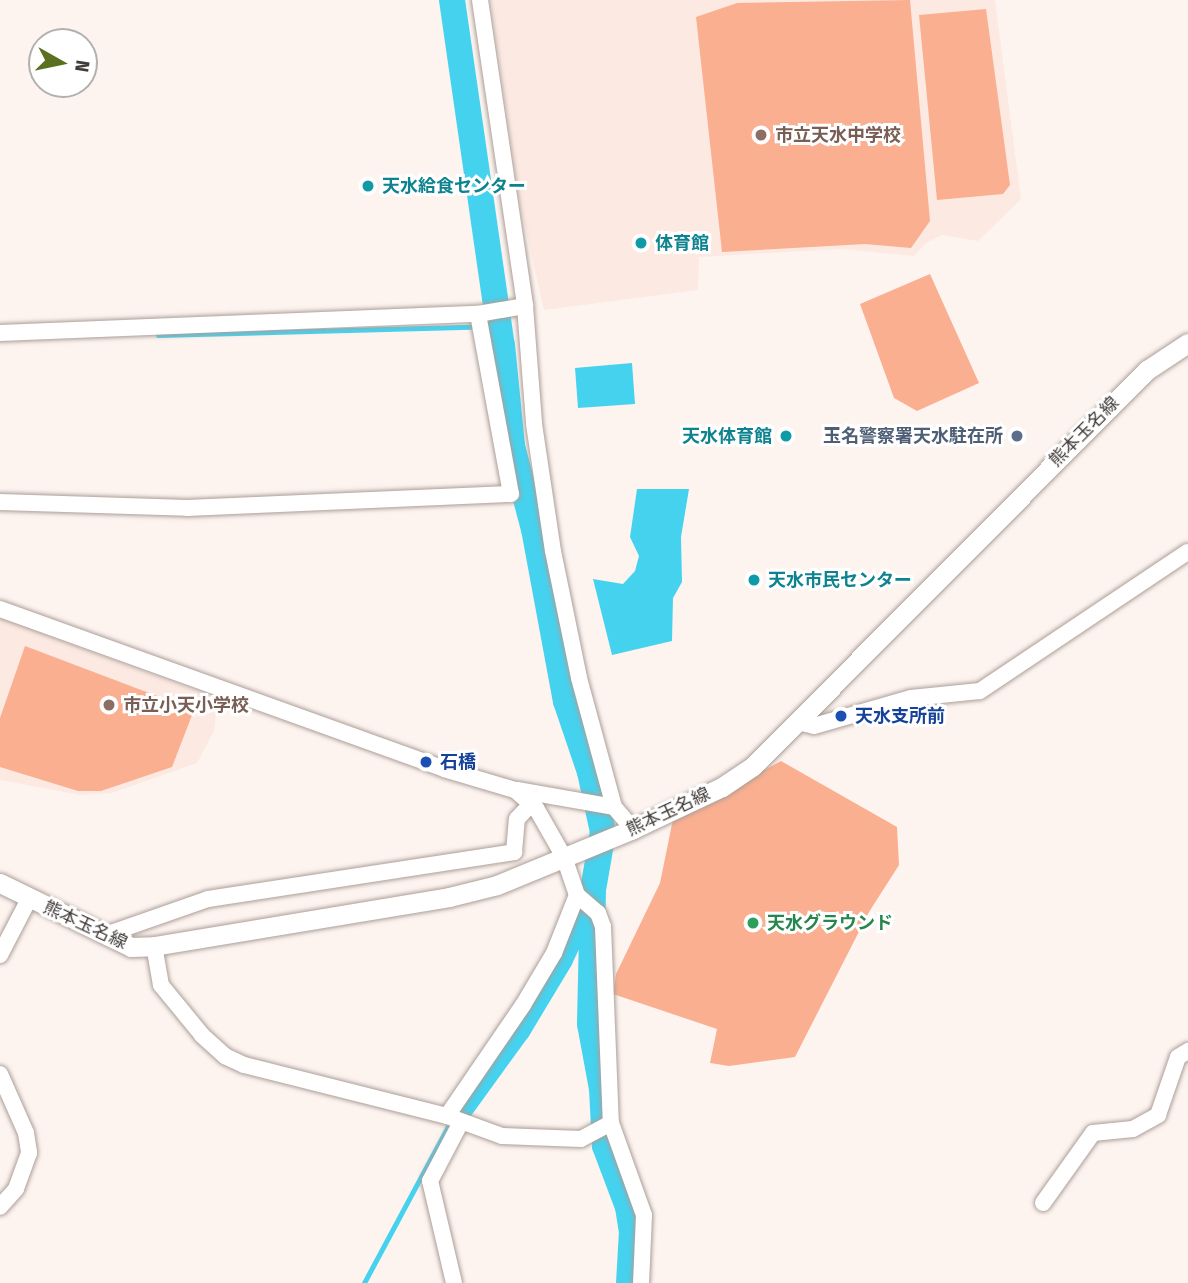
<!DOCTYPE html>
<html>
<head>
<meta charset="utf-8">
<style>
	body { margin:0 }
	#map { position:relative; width:1188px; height:1283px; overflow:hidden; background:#fdf4f0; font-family:"Fira Sans Condensed","Noto Sans JP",sans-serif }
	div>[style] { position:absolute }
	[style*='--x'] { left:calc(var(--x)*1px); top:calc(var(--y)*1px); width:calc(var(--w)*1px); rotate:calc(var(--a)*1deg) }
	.built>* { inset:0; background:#fce9e1 }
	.green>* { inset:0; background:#faaf90 }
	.water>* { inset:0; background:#45d2ef }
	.stream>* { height:4.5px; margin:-2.25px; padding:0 2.25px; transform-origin:2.25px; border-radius:2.25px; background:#45d2ef }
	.river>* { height:26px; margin:-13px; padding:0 13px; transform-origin:13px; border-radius:13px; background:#45d2ef }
	.roads { filter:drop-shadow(0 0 2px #ac9e98) drop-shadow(0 0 2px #ac9e98) }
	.minor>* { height:16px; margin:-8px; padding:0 8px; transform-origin:8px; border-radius:8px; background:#fff }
	.major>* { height:19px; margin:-9.5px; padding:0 9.5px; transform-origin:9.5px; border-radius:9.5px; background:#fff }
	.dots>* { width:19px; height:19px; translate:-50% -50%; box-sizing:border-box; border:4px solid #fff; border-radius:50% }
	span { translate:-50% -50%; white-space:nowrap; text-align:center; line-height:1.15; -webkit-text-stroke:6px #fff; paint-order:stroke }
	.education-label { font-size:18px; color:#785e54; font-weight:700 }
	.left { translate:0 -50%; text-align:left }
	.culture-label { font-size:18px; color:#0d838f; font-weight:700 }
	.right { translate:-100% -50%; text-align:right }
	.street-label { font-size:18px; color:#413b39 }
	.service-label { font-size:18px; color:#4e5e75; font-weight:700 }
	.transit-label { font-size:18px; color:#164399; font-weight:700 }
	.leisure-label { font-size:18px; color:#27864d; font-weight:700 }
	.north { position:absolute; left:28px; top:28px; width:70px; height:70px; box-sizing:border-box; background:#fff; border:2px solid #b3b1b0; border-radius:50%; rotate:99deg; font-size:19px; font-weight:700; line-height:28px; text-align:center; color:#413b39 }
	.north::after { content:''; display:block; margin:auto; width:24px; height:32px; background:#5b7121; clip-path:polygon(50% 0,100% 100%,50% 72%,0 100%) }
</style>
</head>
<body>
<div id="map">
	<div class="built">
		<i style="clip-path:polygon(491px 0,995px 0,1021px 199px,978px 241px,942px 235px,926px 243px,914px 256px,840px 249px,699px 257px,698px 290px,544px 310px,520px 204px)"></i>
		<i style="clip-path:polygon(0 618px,218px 699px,214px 731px,197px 763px,112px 793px,80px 795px,0 780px)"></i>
	</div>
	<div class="green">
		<i style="clip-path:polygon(910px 0,930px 221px,911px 248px,865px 244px,722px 252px,696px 17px,737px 3px)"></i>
		<i style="clip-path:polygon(986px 9px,1010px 185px,1003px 194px,937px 200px,919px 15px)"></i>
		<i style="clip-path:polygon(930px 274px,979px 383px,917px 411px,894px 398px,860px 304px)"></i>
		<i style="clip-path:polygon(25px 646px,194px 710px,172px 767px,101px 791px,78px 791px,0 767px,0 718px)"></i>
		<i style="clip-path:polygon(781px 761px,897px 827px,899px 865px,869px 912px,795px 1057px,729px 1066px,710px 1063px,717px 1029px,613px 994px,616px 974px,660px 883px,673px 819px)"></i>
	</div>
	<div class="water">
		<i style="clip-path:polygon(632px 363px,635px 404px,578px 408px,575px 368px)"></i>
		<i style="clip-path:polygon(637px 489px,689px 489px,681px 537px,682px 582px,673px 598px,672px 641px,612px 655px,593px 579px,623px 584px,635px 571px,639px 556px,630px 537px)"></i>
	</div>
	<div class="stream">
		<i style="--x:158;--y:335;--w:341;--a:-1.5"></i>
		<i style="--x:364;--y:1283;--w:176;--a:-61.8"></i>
	</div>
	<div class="river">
		<i style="--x:452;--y:0;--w:349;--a:81.8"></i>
		<i style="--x:502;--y:345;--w:101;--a:84.3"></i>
		<i style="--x:512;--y:446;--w:86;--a:75.2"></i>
		<i style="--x:534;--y:529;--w:175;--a:79.5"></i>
		<i style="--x:566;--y:701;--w:75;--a:71.3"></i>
		<i style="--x:590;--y:772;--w:61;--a:77.8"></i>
		<i style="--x:603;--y:832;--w:59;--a:99.8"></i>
		<i style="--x:593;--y:890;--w:134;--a:91.3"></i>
		<i style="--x:590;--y:1024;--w:66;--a:79.5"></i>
		<i style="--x:602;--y:1089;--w:57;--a:87"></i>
		<i style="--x:605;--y:1146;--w:65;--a:69.3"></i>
		<i style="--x:628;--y:1207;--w:24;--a:81"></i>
		<i style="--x:632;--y:1231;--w:52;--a:93.3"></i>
		<i style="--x:462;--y:1106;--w:95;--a:-54"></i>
		<i style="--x:518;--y:1029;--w:82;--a:-59"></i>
		<i style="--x:560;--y:959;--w:68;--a:-64.6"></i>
	</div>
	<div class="roads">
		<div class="minor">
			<i style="--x:480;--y:0;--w:309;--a:81.6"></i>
			<i style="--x:525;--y:306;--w:118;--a:85.6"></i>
			<i style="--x:534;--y:424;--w:128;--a:81.5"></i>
			<i style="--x:553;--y:551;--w:130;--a:78.4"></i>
			<i style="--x:579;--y:678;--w:134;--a:74.8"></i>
			<i style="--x:614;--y:807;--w:29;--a:49"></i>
			<i style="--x:0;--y:333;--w:478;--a:-2.3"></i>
			<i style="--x:478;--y:314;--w:48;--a:-9.7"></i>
			<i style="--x:0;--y:502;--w:187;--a:1.8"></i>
			<i style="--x:187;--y:508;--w:324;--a:-2.5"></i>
			<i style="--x:511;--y:494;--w:183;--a:-100.4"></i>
			<i style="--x:0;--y:609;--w:472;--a:19.8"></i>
			<i style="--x:444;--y:769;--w:74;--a:16.5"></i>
			<i style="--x:515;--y:790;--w:28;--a:41"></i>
			<i style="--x:536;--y:808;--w:56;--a:60.3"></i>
			<i style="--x:564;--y:857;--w:40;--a:71.1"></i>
			<i style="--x:577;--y:895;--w:28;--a:41"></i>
			<i style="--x:598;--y:913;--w:15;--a:70"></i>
			<i style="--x:603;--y:927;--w:196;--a:87.7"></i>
			<i style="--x:611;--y:1123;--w:34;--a:152"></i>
			<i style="--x:581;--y:1139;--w:79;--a:-177.8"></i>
			<i style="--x:502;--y:1136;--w:59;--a:-160"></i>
			<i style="--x:447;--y:1116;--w:209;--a:-165.9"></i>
			<i style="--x:244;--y:1065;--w:21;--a:-155"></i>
			<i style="--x:225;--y:1056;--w:31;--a:-138"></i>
			<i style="--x:202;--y:1035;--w:65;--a:-129.4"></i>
			<i style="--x:161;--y:985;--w:40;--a:-100"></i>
			<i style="--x:797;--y:722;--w:17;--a:13"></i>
			<i style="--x:814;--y:726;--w:101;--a:-16.1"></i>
			<i style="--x:911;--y:698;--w:69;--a:-5.8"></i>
			<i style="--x:980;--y:691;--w:250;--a:-33.8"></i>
			<i style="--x:517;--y:790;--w:98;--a:9.9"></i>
			<i style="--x:108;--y:934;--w:106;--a:-19.3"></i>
			<i style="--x:208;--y:899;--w:310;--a:-8.7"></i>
			<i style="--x:514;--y:852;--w:33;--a:-85"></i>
			<i style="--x:517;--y:819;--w:21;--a:-47"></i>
			<i style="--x:0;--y:955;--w:63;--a:-62.6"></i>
			<i style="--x:0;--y:1074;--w:64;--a:66.2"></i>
			<i style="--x:26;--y:1133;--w:20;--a:81"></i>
			<i style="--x:29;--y:1153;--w:38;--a:110"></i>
			<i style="--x:16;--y:1189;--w:24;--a:132"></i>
			<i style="--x:447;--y:1116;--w:135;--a:-55.6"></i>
			<i style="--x:523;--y:1005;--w:61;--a:-59.2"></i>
			<i style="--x:554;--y:953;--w:62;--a:-68.4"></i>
			<i style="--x:611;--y:1123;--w:98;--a:70.3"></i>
			<i style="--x:644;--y:1215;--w:68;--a:92.5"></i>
			<i style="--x:1043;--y:1203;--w:86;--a:-54.5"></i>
			<i style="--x:1093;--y:1133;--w:40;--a:-5.7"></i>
			<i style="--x:1133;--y:1129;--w:29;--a:-29"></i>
			<i style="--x:1158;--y:1115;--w:61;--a:-71"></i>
			<i style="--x:1178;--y:1057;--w:12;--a:-31"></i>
			<i style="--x:454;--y:1283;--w:105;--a:-103.2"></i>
			<i style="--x:430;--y:1181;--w:67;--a:-62.3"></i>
		</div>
		<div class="major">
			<i style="--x:0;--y:883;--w:146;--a:26"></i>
			<i style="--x:131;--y:947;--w:23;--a:-2"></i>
			<i style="--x:154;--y:946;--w:299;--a:-9.4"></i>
			<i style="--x:449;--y:897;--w:49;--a:-14"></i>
			<i style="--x:497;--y:885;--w:147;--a:-22.4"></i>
			<i style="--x:633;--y:829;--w:98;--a:-25.3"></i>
			<i style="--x:722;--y:787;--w:37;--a:-34"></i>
			<i style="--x:753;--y:766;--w:559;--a:-45.15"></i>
			<i style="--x:1147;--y:370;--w:49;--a:-33.4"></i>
		</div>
	</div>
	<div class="dots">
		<i style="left:761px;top:135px;background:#8d6e63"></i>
		<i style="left:368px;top:186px;background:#0f9aa8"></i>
		<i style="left:641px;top:243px;background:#0f9aa8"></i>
		<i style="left:786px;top:436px;background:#0f9aa8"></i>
		<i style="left:1017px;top:436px;background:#5c6f8a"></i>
		<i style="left:754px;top:580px;background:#0f9aa8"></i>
		<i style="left:109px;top:705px;background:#8d6e63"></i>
		<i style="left:841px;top:716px;background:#1a4fb4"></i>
		<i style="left:426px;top:762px;background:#1a4fb4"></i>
		<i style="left:753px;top:923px;background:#2e9e5b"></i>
	</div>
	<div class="education-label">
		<span class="left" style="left:775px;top:135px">市立天水中学校</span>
		<span class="left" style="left:123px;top:705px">市立小天小学校</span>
	</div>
	<div class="culture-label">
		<span class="left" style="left:382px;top:186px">天水給食センター</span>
		<span class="left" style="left:655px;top:243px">体育館</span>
		<span class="right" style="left:772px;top:436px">天水体育館</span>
		<span class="left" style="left:768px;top:580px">天水市民センター</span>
	</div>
	<div class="street-label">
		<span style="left:1084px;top:432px;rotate:-45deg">熊本玉名線</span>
		<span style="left:668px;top:812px;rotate:-25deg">熊本玉名線</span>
		<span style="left:85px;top:925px;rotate:25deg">熊本玉名線</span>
	</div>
	<div class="service-label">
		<span class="right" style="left:1003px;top:436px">玉名警察署天水駐在所</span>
	</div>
	<div class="transit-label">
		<span class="left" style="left:855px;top:716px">天水支所前</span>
		<span class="left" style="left:440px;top:762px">石橋</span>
	</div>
	<div class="leisure-label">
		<span class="left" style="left:767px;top:923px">天水グラウンド</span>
	</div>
	<div class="north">N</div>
</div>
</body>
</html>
